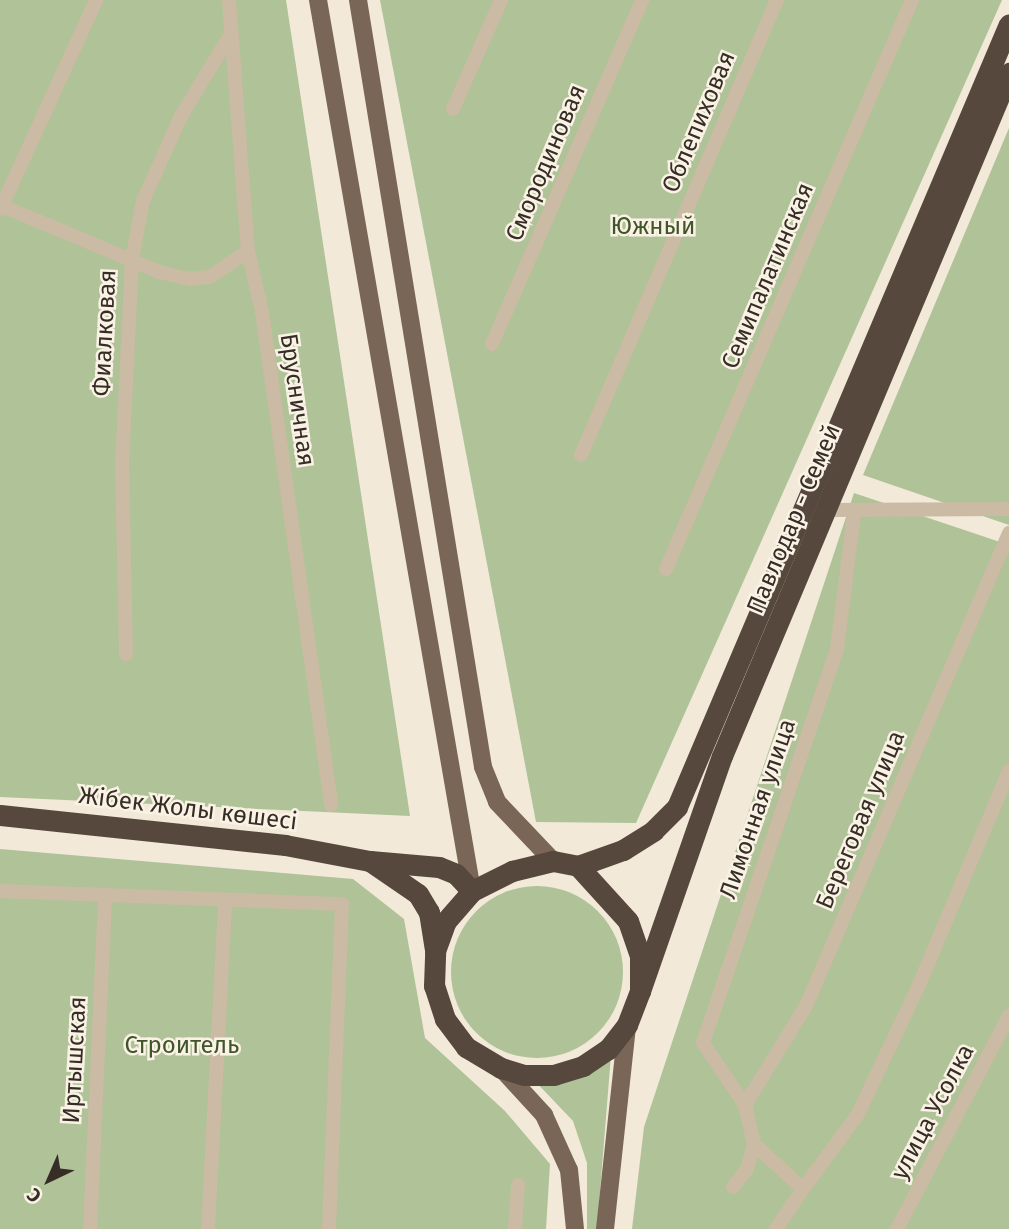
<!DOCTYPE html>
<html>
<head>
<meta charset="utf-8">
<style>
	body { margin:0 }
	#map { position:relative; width:1009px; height:1229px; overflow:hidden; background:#f2e9d9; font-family:"Fira Sans",sans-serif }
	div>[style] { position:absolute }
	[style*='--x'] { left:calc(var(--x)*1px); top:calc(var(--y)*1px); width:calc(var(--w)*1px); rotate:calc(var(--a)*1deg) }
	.green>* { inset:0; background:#afc298 }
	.round { border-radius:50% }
	.minor>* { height:14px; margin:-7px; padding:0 7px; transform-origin:7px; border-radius:7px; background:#cbbba4 }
	.major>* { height:18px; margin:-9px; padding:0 9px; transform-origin:9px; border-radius:9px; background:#796657 }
	.highway>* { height:21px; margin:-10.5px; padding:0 10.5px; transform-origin:10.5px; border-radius:10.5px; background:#57483d }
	span { translate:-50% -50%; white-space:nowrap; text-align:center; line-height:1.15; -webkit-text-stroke:5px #faf3e5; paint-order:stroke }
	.street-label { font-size:24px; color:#362d26 }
	.park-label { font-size:24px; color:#405529 }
	.north { position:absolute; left:14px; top:1145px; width:70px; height:70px; -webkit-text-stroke:5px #faf3e5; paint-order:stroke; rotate:224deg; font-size:19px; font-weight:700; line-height:28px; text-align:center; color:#362d26 }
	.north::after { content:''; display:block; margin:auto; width:24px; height:32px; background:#362d26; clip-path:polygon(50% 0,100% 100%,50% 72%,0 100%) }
</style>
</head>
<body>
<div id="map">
	<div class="green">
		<i style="clip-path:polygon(0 0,286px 0,410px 816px,0 797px)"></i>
		<i style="clip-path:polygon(380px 0,1002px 0,636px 823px,536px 822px)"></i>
		<i style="clip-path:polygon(1009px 128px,1009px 525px,863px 475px)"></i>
		<i style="clip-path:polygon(854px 493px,1009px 545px,1009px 1229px,632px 1229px,644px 1127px)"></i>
		<i style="clip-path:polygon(0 849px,353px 879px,404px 919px,425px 1038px,505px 1111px,550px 1164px,546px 1229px,0 1229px)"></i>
		<i class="round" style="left:451px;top:886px;width:172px;height:172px"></i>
		<i style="clip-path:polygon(611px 1055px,597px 1229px,587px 1229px,587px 1163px,573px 1121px,533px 1079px)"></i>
	</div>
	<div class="minor">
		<i style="--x:229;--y:0;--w:252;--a:85.7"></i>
		<i style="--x:248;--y:251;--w:63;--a:77.1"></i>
		<i style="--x:262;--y:312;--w:498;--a:82"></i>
		<i style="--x:453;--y:109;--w:119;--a:-66.2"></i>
		<i style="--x:0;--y:205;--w:173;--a:22.8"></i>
		<i style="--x:159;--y:272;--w:32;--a:13"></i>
		<i style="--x:190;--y:279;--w:20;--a:-6"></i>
		<i style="--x:210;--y:277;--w:46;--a:-34.4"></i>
		<i style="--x:0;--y:210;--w:231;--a:-65.4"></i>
		<i style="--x:492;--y:344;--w:375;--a:-66.4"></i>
		<i style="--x:581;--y:455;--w:495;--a:-66.7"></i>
		<i style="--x:828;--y:510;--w:181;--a:-0.3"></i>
		<i style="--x:666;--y:569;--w:620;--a:-66.62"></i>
		<i style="--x:126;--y:654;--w:189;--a:-91.2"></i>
		<i style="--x:122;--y:465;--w:206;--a:-87.2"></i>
		<i style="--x:132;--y:259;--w:59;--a:-79.3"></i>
		<i style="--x:143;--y:201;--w:93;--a:-65.9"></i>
		<i style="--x:181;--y:116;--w:92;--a:-58.7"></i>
		<i style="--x:0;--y:891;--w:342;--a:2.2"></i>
		<i style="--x:342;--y:904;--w:325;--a:92.3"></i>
		<i style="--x:745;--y:1105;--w:75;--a:-124.1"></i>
		<i style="--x:703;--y:1043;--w:416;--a:-71.2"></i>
		<i style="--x:837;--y:649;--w:136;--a:-82.8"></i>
		<i style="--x:733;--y:1187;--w:23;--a:-52"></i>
		<i style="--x:747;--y:1169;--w:26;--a:-74"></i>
		<i style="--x:803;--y:1189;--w:93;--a:-53.7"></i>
		<i style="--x:858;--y:1114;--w:143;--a:-64.7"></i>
		<i style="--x:919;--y:985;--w:232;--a:-67.2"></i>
		<i style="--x:90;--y:1229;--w:335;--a:-87.4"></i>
		<i style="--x:208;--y:1229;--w:328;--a:-87"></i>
		<i style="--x:515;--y:1229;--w:44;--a:-86.1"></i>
		<i style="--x:776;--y:1229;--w:48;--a:-56"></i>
		<i style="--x:803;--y:1189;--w:67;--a:-137.4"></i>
		<i style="--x:754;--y:1144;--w:40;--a:-103"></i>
		<i style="--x:745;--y:1105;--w:116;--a:-58.4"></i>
		<i style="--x:806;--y:1006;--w:515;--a:-66.77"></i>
		<i style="--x:897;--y:1229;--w:241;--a:-62.3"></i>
	</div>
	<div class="major">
		<i style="--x:318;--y:0;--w:904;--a:80.19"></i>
		<i style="--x:358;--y:0;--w:777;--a:80.74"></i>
		<i style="--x:483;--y:767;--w:38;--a:68"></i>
		<i style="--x:497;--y:802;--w:81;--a:46.5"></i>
		<i style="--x:501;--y:1068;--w:64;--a:47.5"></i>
		<i style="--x:544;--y:1115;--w:60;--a:65.6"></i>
		<i style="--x:569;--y:1170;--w:59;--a:84.2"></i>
		<i style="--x:605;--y:1229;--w:205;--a:-83.8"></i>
	</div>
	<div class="highway">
		<i style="--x:0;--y:815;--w:287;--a:6"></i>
		<i style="--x:285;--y:845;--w:86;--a:10.7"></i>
		<i style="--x:370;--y:861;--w:69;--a:5"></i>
		<i style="--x:439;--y:867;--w:18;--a:22"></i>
		<i style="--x:456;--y:874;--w:23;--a:47"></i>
		<i style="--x:370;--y:861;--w:58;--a:34.5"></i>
		<i style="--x:418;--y:894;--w:21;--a:59"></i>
		<i style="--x:429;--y:912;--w:36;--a:81"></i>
		<i style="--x:553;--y:861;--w:25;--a:11"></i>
		<i style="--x:578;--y:866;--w:74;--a:47.7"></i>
		<i style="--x:628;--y:921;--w:36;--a:71"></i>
		<i style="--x:640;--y:955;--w:36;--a:90"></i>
		<i style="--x:640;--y:991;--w:36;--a:111"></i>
		<i style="--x:627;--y:1025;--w:31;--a:128"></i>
		<i style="--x:608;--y:1049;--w:30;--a:146"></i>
		<i style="--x:583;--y:1066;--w:30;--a:163"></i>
		<i style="--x:554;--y:1075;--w:30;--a:180"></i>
		<i style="--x:524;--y:1075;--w:24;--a:-163"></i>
		<i style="--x:501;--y:1068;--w:41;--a:-149"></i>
		<i style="--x:466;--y:1047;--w:35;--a:-127"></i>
		<i style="--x:445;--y:1019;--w:35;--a:-108"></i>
		<i style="--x:434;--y:986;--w:35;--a:-88"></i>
		<i style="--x:435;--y:951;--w:32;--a:-70"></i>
		<i style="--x:446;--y:921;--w:40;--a:-49"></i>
		<i style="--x:472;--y:891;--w:45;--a:-26.6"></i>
		<i style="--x:512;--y:871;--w:42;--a:-13.7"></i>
		<i style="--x:578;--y:866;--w:48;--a:-19.6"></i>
		<i style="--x:623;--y:850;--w:36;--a:-32"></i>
		<i style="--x:653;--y:831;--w:34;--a:-45"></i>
		<i style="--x:677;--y:807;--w:850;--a:-67.02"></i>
		<i style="--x:640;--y:991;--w:249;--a:-70.8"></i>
		<i style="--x:722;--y:756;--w:741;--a:-67.21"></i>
	</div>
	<div class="street-label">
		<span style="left:699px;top:122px;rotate:-67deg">Облепиховая</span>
		<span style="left:546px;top:163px;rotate:-67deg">Смородиновая</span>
		<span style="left:768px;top:276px;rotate:-67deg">Семипалатинская</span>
		<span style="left:105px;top:333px;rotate:-87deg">Фиалковая</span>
		<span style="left:297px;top:400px;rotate:82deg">Брусничная</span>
		<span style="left:794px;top:519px;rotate:-67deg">Павлодар - Семей</span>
		<span style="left:188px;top:809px;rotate:7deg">Жібек Жолы көшесі</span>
		<span style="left:758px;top:809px;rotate:-71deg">Лимонная улица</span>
		<span style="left:861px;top:820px;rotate:-67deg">Береговая улица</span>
		<span style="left:75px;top:1060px;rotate:-87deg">Иртышская</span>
		<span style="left:933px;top:1112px;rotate:-62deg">улица Усолка</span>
	</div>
	<div class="park-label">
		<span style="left:653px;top:227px">Южный</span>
		<span style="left:182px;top:1046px">Строитель</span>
	</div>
	<div class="north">С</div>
</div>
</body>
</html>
